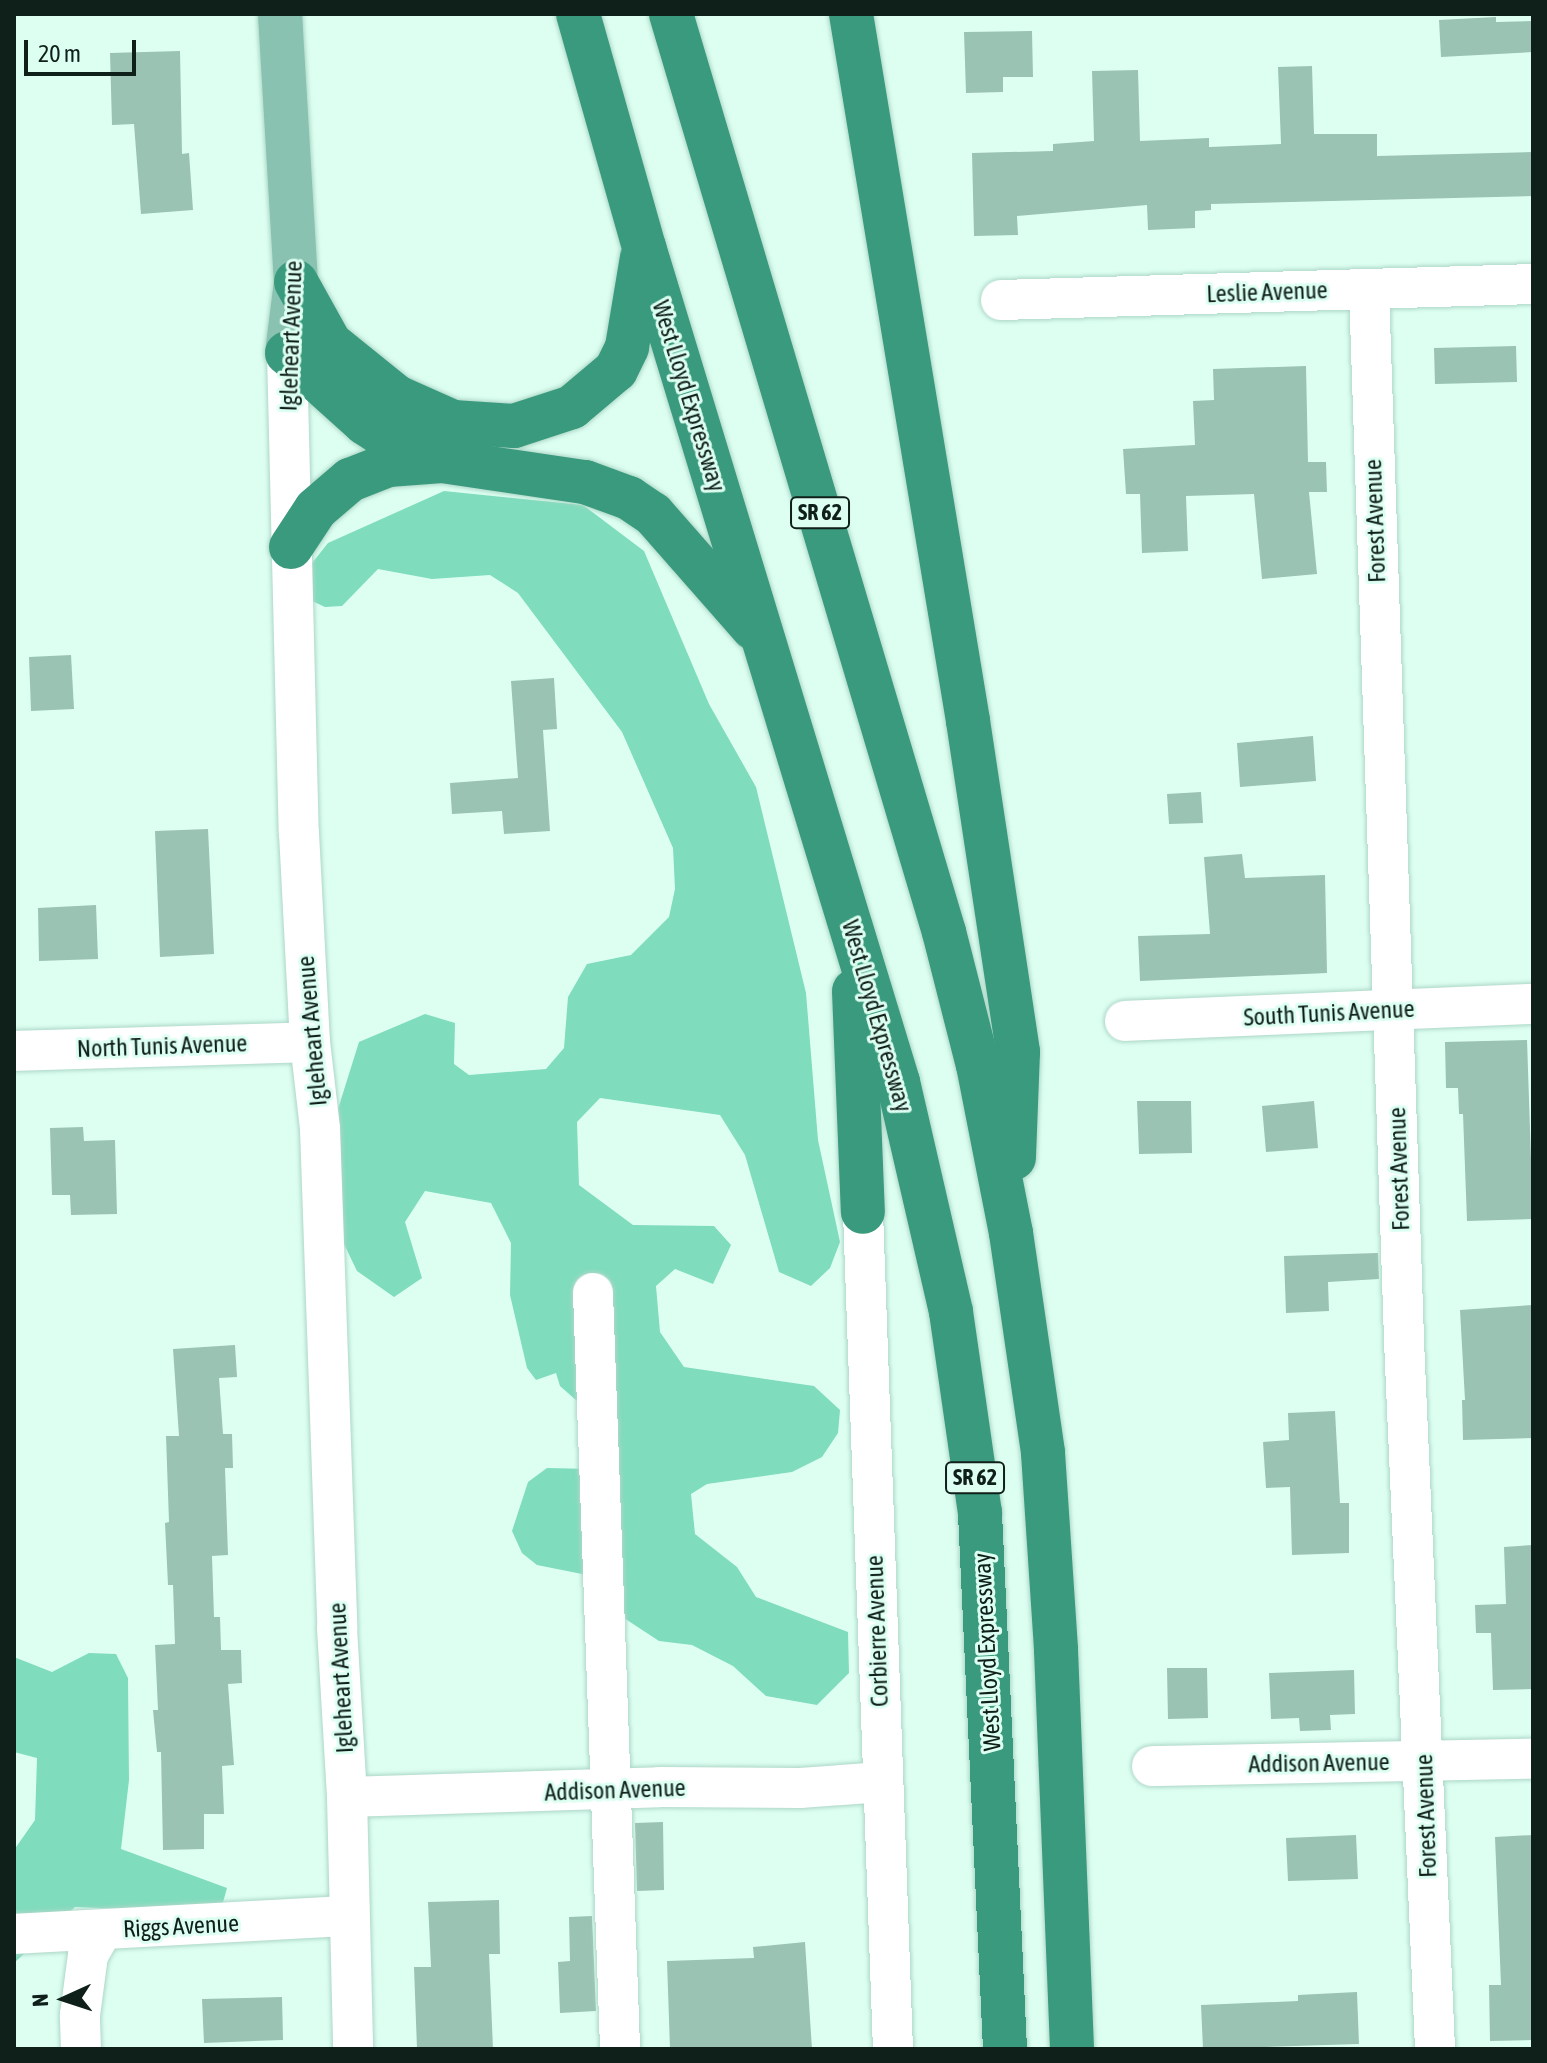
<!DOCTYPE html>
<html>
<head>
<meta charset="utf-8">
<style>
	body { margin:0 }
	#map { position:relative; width:1547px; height:2063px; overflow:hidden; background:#ddfff2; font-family:"Asap Condensed",sans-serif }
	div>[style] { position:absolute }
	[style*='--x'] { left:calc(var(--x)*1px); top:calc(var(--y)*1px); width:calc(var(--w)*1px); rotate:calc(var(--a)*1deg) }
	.forest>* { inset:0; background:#7fdcbd }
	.building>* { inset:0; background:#9ac3b3 }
	.roads { filter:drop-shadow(0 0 2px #add7c7) drop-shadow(0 0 2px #add7c7) }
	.minor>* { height:40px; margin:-20px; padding:0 20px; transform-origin:20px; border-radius:20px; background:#fff }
	.major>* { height:44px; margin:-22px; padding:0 22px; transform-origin:22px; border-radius:22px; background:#89c2b1 }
	.highway>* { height:44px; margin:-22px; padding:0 22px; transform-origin:22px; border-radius:22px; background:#3a9a7d }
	span { translate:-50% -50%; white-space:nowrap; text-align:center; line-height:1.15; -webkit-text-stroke:6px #ddfff2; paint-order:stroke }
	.shield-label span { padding:2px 6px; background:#ddfff2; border:2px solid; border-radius:6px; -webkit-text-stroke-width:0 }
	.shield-label { font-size:22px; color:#0f1f19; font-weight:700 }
	.street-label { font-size:24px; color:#0f1f19 }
	.frame { position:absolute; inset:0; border:16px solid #0f1f19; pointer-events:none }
	.north { position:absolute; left:24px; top:1959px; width:80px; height:80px; -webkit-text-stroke:6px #ddfff2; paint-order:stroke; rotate:267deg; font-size:22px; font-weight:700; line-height:32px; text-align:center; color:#0f1f19 }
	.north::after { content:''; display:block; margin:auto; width:28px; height:36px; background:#0f1f19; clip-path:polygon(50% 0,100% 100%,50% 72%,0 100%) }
	.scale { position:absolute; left:24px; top:40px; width:112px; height:36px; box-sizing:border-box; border:4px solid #0f1f19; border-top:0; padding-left:10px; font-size:24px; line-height:28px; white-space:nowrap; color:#0f1f19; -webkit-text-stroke:6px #ddfff2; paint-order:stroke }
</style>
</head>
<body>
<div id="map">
	<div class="forest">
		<i style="clip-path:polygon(444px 491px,583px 505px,644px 551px,709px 704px,756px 787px,806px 993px,818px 1140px,840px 1242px,830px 1268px,811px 1286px,779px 1272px,745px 1155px,720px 1115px,600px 1098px,577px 1122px,579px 1185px,633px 1225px,714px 1226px,731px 1245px,713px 1284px,675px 1269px,656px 1286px,660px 1332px,684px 1367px,814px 1386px,840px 1410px,838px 1433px,822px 1457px,792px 1472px,707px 1484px,691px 1494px,695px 1534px,737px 1567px,756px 1597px,848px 1632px,849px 1673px,817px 1705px,766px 1696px,733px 1666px,692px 1645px,659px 1641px,624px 1618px,607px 1579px,537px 1565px,522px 1553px,512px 1531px,528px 1482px,547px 1468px,592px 1469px,619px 1438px,560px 1386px,556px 1373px,536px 1380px,527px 1368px,510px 1295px,511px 1243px,491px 1203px,425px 1191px,405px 1222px,422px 1278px,394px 1297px,357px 1271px,343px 1242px,338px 1109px,359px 1042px,425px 1014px,455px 1023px,454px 1064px,469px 1075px,546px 1069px,564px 1048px,568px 997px,587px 964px,631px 955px,669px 917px,675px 889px,673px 848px,622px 732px,518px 593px,490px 575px,432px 579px,378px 569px,342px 606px,325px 607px,310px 600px,305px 572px,328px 543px)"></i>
		<i style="clip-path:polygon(89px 1653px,116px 1654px,128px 1678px,129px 1780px,121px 1849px,227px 1888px,220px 1913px,75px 1907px,14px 1963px,14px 1850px,35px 1820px,37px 1758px,14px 1752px,14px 1657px,52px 1672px)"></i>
	</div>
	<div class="building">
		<i style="clip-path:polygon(1496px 17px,1496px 22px,1533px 21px,1533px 52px,1441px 57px,1439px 20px)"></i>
		<i style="clip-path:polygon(1032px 31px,1033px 77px,1003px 77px,1003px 92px,966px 93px,964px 32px)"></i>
		<i style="clip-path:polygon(180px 51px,182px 154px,189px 153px,193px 210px,141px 214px,134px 124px,112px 125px,110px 53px)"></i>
		<i style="clip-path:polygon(1312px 66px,1314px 134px,1377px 134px,1377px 156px,1533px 152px,1533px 196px,1211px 204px,1211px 210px,1195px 211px,1195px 228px,1148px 230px,1147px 205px,1017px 216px,1018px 235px,974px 236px,972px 153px,1053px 151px,1053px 144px,1094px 141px,1092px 71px,1138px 70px,1140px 141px,1209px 138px,1209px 147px,1281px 144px,1278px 67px)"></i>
		<i style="clip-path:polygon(1516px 346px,1517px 382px,1435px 384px,1434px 348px)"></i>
		<i style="clip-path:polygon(1306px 366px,1308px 462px,1326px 462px,1327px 492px,1309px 492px,1317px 574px,1262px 579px,1254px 494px,1186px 496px,1188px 551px,1142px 553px,1140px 494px,1126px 494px,1123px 449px,1195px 445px,1193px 401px,1214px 400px,1213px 369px)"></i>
		<i style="clip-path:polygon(71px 655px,74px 709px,31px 711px,29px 657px)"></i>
		<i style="clip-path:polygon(554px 678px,557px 729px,543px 730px,550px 831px,504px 834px,502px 811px,452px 814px,450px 783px,518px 778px,511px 681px)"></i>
		<i style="clip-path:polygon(1313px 736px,1316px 781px,1240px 787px,1237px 743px)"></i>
		<i style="clip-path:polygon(1201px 792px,1203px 823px,1169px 824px,1167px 794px)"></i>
		<i style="clip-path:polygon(208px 829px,214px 954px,160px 957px,155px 831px)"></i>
		<i style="clip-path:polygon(1242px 854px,1245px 878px,1325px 875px,1327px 973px,1140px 981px,1138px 936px,1210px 934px,1204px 857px)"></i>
		<i style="clip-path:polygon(96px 905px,98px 959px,39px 961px,38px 908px)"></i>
		<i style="clip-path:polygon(1527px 1040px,1533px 1219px,1467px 1221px,1463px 1114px,1459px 1114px,1458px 1088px,1446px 1088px,1445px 1042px)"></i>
		<i style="clip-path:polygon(1137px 1101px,1191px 1101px,1192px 1153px,1139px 1154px)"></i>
		<i style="clip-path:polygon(1314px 1101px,1318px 1148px,1266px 1152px,1262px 1106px)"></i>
		<i style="clip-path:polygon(83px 1127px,84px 1141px,115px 1140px,117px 1214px,71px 1215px,70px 1195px,52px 1195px,50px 1128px)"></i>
		<i style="clip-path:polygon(1378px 1253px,1379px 1279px,1328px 1282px,1329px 1311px,1286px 1313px,1284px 1256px)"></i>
		<i style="clip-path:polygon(1533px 1305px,1533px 1438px,1463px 1440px,1462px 1400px,1465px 1400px,1460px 1310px)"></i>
		<i style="clip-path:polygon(235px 1345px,237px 1377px,219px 1378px,223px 1434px,232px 1434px,233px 1468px,225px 1468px,228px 1555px,212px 1556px,214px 1617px,220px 1617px,221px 1650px,241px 1650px,242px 1683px,228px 1684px,234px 1765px,222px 1766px,224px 1814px,204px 1814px,204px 1849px,163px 1850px,161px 1752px,157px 1752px,153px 1710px,158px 1710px,155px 1645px,175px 1644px,173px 1585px,168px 1585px,165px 1523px,169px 1522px,166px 1436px,179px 1436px,173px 1349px)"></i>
		<i style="clip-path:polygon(1335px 1411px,1340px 1503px,1349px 1503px,1349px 1553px,1292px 1555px,1290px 1487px,1266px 1488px,1263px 1442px,1289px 1440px,1288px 1413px)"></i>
		<i style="clip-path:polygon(1533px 1545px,1533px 1689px,1493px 1690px,1491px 1633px,1476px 1633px,1475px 1605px,1506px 1604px,1504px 1547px)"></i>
		<i style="clip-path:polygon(1167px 1668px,1207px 1668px,1208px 1718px,1168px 1719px)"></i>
		<i style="clip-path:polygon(1354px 1670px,1355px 1714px,1330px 1715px,1331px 1730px,1300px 1731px,1299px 1718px,1271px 1719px,1269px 1673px)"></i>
		<i style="clip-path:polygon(663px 1822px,664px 1890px,637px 1891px,635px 1823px)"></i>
		<i style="clip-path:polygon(1356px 1835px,1358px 1879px,1288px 1881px,1286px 1838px)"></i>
		<i style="clip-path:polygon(1533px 1835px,1533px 2040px,1490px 2041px,1489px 1985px,1501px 1985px,1495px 1837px)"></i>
		<i style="clip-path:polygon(499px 1900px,500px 1954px,489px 1954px,493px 2049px,417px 2049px,414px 1967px,431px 1967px,428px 1902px)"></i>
		<i style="clip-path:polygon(592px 1916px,596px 2011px,560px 2013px,558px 1962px,570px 1961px,569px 1917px)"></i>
		<i style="clip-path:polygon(805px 1942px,812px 2049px,670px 2049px,667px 1961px,754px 1958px,753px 1947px)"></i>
		<i style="clip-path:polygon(1357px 1992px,1359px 2044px,1203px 2049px,1201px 2005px,1298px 2001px,1298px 1995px)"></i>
		<i style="clip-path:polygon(282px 1997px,283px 2040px,204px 2043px,202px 1999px)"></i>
	</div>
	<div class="roads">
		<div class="minor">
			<i style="--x:1369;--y:289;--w:1053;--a:88.09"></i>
			<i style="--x:1404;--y:1341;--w:709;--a:87.49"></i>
			<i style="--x:1001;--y:300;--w:532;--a:-1.72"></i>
			<i style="--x:287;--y:353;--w:480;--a:88.6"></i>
			<i style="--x:299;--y:833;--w:209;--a:87"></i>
			<i style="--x:310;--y:1042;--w:88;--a:83.4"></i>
			<i style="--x:320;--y:1129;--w:499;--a:88"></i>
			<i style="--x:337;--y:1628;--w:169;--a:86.6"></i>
			<i style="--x:347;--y:1797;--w:252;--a:88.6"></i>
			<i style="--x:1125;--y:1021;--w:408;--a:-2.4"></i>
			<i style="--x:14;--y:1051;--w:296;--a:-1.7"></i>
			<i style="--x:863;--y:1212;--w:838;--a:87.95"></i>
			<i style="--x:593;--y:1293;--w:756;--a:87.95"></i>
			<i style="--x:1152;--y:1766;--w:381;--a:-1.1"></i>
			<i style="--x:347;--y:1797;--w:313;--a:-1.8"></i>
			<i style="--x:660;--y:1787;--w:140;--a:0.4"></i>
			<i style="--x:800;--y:1788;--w:83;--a:-4.1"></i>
			<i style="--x:14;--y:1934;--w:335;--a:-3.1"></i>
			<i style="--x:81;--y:2049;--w:34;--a:-92"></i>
			<i style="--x:80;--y:2015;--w:61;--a:-82.4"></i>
			<i style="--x:88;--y:1955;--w:28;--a:-60"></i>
		</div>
		<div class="major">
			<i style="--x:280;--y:14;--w:268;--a:86.6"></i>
			<i style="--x:296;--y:282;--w:72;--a:97.2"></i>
		</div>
		<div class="highway">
			<i style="--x:578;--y:14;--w:242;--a:74.2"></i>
			<i style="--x:644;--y:247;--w:873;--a:73.08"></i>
			<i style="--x:898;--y:1082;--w:236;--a:77"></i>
			<i style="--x:951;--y:1312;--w:203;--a:81.8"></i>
			<i style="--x:980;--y:1513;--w:537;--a:87.33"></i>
			<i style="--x:671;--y:14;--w:958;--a:73.44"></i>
			<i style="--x:944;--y:932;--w:137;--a:75.7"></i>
			<i style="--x:978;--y:1065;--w:171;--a:78.9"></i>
			<i style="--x:1011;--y:1233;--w:222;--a:81.7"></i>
			<i style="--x:1043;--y:1453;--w:197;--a:86.2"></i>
			<i style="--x:1056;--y:1650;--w:399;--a:87.7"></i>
			<i style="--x:851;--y:14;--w:717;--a:80.6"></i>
			<i style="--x:968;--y:721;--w:335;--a:81.4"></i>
			<i style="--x:1018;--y:1052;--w:106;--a:92.2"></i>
			<i style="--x:296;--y:282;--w:70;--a:60.9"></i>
			<i style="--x:330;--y:343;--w:86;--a:38.9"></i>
			<i style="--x:397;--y:397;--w:61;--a:24.1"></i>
			<i style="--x:453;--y:422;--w:61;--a:3.8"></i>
			<i style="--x:514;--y:426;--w:61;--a:-18.1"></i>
			<i style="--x:572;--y:407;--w:57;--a:-40.1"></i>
			<i style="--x:616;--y:370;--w:25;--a:-64"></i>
			<i style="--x:627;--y:347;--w:91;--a:-80.5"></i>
			<i style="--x:287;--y:353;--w:105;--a:41.9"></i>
			<i style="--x:365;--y:423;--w:27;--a:33"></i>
			<i style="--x:388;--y:438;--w:53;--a:23.2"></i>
			<i style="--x:291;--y:547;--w:45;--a:-56.7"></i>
			<i style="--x:316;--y:509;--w:45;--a:-40.5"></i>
			<i style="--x:350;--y:480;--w:41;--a:-21.5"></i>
			<i style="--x:388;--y:465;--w:54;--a:-4.2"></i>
			<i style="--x:442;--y:461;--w:145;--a:8.4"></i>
			<i style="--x:585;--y:482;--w:47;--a:20"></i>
			<i style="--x:629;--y:498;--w:29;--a:34"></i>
			<i style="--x:653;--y:514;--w:152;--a:48.7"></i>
			<i style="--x:854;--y:991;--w:221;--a:87.7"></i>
		</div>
	</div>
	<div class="shield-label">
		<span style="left:820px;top:513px">SR 62</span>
		<span style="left:975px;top:1478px">SR 62</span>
	</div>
	<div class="street-label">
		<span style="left:1267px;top:292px;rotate:-2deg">Leslie Avenue</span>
		<span style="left:291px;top:336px;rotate:-88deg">Igleheart Avenue</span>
		<span style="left:689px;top:396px;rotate:73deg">West Lloyd Expressway</span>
		<span style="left:1375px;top:521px;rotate:-92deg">Forest Avenue</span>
		<span style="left:1329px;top:1013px;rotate:-3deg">South Tunis Avenue</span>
		<span style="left:877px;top:1016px;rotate:74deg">West Lloyd Expressway</span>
		<span style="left:312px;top:1031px;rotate:-95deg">Igleheart Avenue</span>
		<span style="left:162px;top:1046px;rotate:-2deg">North Tunis Avenue</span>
		<span style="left:1399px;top:1169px;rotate:-92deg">Forest Avenue</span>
		<span style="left:877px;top:1631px;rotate:-92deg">Corbierre Avenue</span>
		<span style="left:987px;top:1652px;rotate:-93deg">West Lloyd Expressway</span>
		<span style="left:341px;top:1678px;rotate:-93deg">Igleheart Avenue</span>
		<span style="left:1319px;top:1763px;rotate:-1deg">Addison Avenue</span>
		<span style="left:615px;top:1790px;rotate:-2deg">Addison Avenue</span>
		<span style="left:1426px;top:1816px;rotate:-92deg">Forest Avenue</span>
		<span style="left:181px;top:1926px;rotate:-3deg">Riggs Avenue</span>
	</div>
	<div class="frame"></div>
	<div class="north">N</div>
	<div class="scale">20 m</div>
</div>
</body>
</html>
